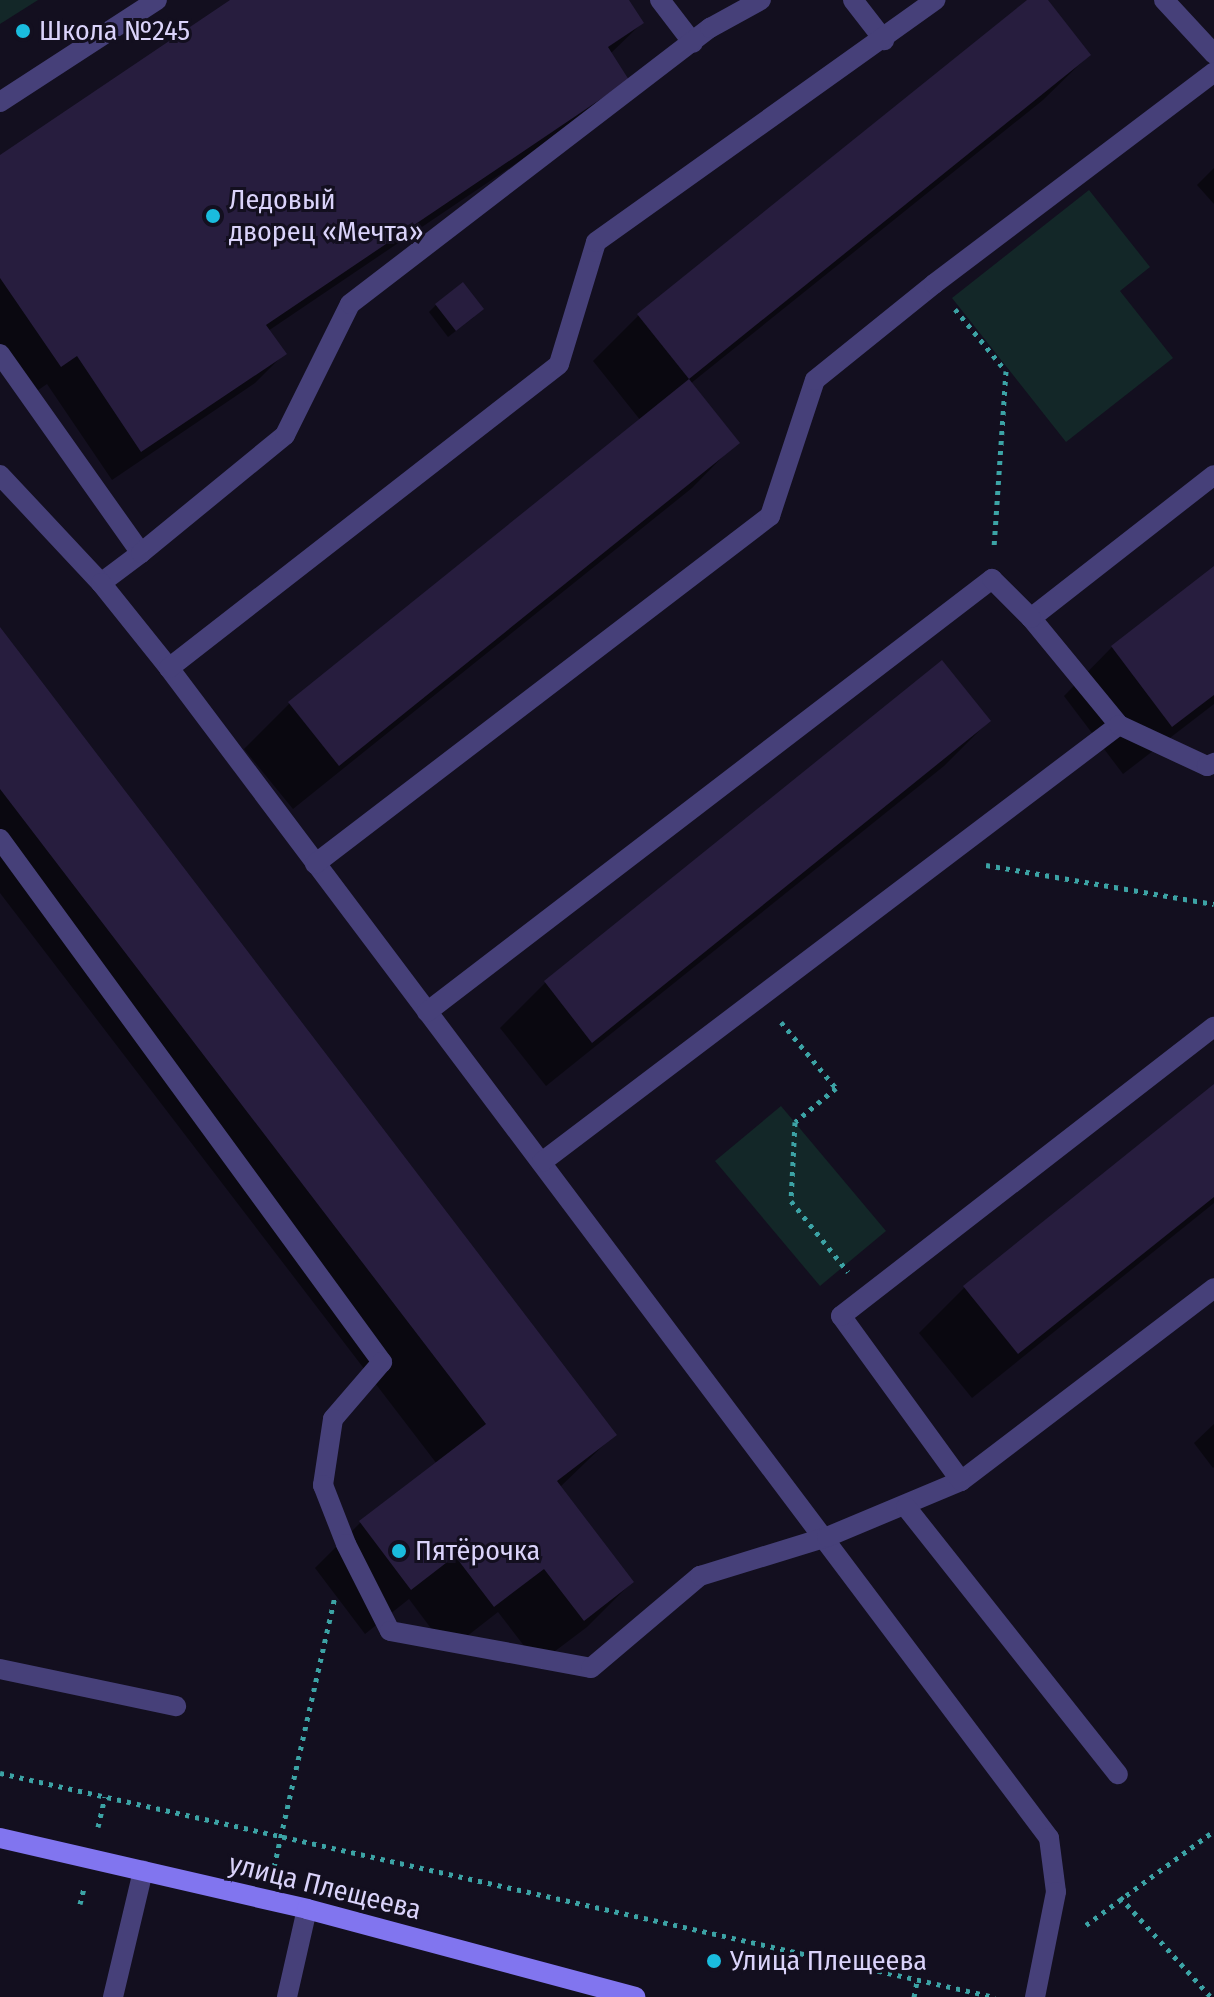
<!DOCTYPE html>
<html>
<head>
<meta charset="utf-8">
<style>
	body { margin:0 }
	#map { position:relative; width:1214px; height:1997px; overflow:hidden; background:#130f1f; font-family:"Fira Sans Condensed",sans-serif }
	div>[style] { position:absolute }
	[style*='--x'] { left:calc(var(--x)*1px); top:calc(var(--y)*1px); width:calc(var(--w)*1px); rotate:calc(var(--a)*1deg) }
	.green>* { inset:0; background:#132728 }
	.shadow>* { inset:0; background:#0007 }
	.building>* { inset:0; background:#271d3e }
	.path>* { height:5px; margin-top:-2.5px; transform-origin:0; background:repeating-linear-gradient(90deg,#3ca3a5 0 4px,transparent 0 10px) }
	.lane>* { height:20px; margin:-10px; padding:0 10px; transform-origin:10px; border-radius:10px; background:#464079 }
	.secondary>* { height:20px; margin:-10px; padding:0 10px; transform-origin:10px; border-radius:10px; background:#8175ef }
	.dots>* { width:22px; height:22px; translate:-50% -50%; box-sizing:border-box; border:4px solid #130f1f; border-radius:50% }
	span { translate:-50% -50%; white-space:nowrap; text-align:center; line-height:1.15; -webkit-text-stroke:6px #130f1f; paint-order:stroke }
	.poi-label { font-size:28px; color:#dad3fa }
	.left { translate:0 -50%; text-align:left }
	.street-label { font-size:28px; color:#dad3fa }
</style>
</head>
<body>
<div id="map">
	<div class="green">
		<i style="clip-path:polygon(0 0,38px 0,0 24px)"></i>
		<i style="clip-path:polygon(1089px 190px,1150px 267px,1120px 291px,1173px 358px,1066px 442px,952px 298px)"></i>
		<i style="clip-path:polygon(781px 1106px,886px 1231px,820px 1286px,715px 1161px)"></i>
	</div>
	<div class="shadow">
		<i style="clip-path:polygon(233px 0,626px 0,642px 23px,610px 54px,627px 79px,598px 108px,268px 331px,284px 354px,255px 383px,112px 480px,47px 384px,31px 395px,0 349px,0 157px)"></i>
		<i style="clip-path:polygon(1030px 0,1045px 0,1089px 55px,1043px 100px,690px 384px,737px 442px,692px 488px,293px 809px,244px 749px,289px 704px,641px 421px,593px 361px,638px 316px)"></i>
		<i style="clip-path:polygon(1214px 168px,1214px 204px,1197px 185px)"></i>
		<i style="clip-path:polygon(436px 305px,474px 317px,448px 337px,429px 312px)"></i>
		<i style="clip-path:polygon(1214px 569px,1214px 704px,1123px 774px,1064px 696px,1112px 647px)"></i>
		<i style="clip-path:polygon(0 631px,614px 1435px,559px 1488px,632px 1582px,587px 1627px,538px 1664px,498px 1612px,448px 1651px,409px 1599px,365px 1634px,315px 1568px,360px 1523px,437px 1464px,0 893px)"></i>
		<i style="clip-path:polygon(942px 663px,989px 721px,944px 766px,546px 1086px,500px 1028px,545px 983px)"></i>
		<i style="clip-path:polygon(1214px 1087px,1214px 1203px,972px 1398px,919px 1333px,964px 1288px)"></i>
		<i style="clip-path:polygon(1214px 1424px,1214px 1467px,1213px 1468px,1194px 1443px)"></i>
	</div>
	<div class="building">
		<i style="clip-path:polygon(230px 0,629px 0,644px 23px,608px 47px,629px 80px,266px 325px,287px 354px,141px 452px,77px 356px,61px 367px,0 278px,0 155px)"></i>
		<i style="clip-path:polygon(1027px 0,1048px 0,1091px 55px,689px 379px,637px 314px)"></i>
		<i style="clip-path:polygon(463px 282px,484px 309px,456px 331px,435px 304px)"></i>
		<i style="clip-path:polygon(689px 379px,740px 443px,339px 766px,288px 702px)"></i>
		<i style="clip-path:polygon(1214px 566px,1214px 695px,1172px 727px,1111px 646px)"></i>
		<i style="clip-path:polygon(0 627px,617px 1435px,557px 1481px,634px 1582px,584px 1621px,544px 1569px,494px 1607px,455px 1556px,411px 1590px,359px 1521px,486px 1424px,0 789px)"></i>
		<i style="clip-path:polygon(942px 660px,991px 721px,592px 1043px,544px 981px)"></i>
		<i style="clip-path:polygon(1214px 1084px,1214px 1197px,1018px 1354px,963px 1286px)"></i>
	</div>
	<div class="path">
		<i style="--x:955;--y:309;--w:80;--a:50.6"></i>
		<i style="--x:1006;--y:371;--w:177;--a:93.9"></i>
		<i style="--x:986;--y:865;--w:231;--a:9.7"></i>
		<i style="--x:781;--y:1022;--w:86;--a:50.2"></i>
		<i style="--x:836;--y:1088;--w:53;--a:140.3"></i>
		<i style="--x:795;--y:1122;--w:79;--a:92.9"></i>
		<i style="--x:791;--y:1201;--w:91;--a:51.2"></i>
		<i style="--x:0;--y:1773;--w:1020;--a:12.69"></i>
		<i style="--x:98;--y:1827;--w:31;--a:-77"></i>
		<i style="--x:274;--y:1867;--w:278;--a:-77.3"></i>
		<i style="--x:1120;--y:1897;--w:135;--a:47.7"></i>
		<i style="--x:80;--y:1904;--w:16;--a:-76"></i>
		<i style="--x:1086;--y:1925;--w:159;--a:-36.3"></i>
		<i style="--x:914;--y:1997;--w:16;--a:-79"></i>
	</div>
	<div class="lane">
		<i style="--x:660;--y:0;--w:54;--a:52.5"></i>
		<i style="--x:853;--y:0;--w:51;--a:52.2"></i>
		<i style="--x:1164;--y:0;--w:74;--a:47.2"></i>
		<i style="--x:0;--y:102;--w:187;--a:-33"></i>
		<i style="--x:0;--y:354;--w:244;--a:54.7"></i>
		<i style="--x:141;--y:553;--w:50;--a:143.1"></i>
		<i style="--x:0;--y:475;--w:148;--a:46.9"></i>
		<i style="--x:101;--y:583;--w:109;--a:51.3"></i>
		<i style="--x:169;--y:668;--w:1464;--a:53.05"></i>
		<i style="--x:1049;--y:1838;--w:54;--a:82.6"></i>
		<i style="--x:1056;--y:1892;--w:107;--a:101.3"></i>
		<i style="--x:141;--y:553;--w:186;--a:-39.3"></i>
		<i style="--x:285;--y:435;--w:146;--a:-63.6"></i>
		<i style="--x:350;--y:304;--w:454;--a:-37.5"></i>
		<i style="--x:710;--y:28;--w:58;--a:-28.8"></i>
		<i style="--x:169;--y:668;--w:494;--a:-37.9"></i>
		<i style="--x:559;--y:364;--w:127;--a:-73.1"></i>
		<i style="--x:596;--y:242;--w:417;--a:-35.5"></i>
		<i style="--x:1119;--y:725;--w:139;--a:-129.4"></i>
		<i style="--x:1031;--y:618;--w:232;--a:-38"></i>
		<i style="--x:0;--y:839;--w:648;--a:53.86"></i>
		<i style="--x:382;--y:1362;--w:75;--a:130.7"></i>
		<i style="--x:333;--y:1419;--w:67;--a:98.6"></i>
		<i style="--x:323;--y:1485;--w:63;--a:68.7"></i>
		<i style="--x:346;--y:1544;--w:97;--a:63.2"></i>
		<i style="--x:390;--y:1631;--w:204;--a:10.4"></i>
		<i style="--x:591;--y:1668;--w:143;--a:-40.2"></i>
		<i style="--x:700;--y:1576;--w:133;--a:-17.1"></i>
		<i style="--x:827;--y:1537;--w:145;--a:-22.7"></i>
		<i style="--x:961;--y:1481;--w:318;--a:-37.3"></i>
		<i style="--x:315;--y:864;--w:573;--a:-37.41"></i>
		<i style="--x:770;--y:516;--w:143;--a:-71.7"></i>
		<i style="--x:815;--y:380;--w:153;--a:-38.9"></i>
		<i style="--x:934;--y:284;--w:351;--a:-37.1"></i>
		<i style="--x:427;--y:1012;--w:712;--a:-37.47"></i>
		<i style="--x:992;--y:579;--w:55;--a:45"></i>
		<i style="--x:542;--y:1162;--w:724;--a:-37.14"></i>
		<i style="--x:1119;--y:725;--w:97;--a:25"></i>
		<i style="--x:1207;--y:766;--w:8;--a:-23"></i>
		<i style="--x:961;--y:1481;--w:204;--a:-126"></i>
		<i style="--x:841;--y:1316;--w:472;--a:-37.8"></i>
		<i style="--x:906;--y:1507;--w:341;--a:51.6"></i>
		<i style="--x:0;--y:1669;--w:180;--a:11.9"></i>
		<i style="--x:113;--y:1997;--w:130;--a:-76.6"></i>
		<i style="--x:287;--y:1997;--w:90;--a:-77.2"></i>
	</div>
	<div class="secondary">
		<i style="--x:0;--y:1838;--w:315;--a:13"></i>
		<i style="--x:307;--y:1909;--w:340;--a:15"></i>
	</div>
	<div class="dots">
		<i style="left:23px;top:31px;background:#1abcde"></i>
		<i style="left:213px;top:216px;background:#1abcde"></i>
		<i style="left:399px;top:1551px;background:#1abcde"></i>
		<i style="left:714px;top:1961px;background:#1abcde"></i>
	</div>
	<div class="poi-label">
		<span class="left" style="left:39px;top:31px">Школа №245</span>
		<span class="left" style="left:229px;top:216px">Ледовый<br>дворец «Мечта»</span>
		<span class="left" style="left:415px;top:1551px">Пятёрочка</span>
		<span class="left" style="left:730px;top:1961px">Улица Плещеева</span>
	</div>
	<div class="street-label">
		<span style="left:325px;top:1887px;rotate:14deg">улица Плещеева</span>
	</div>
</div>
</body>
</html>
